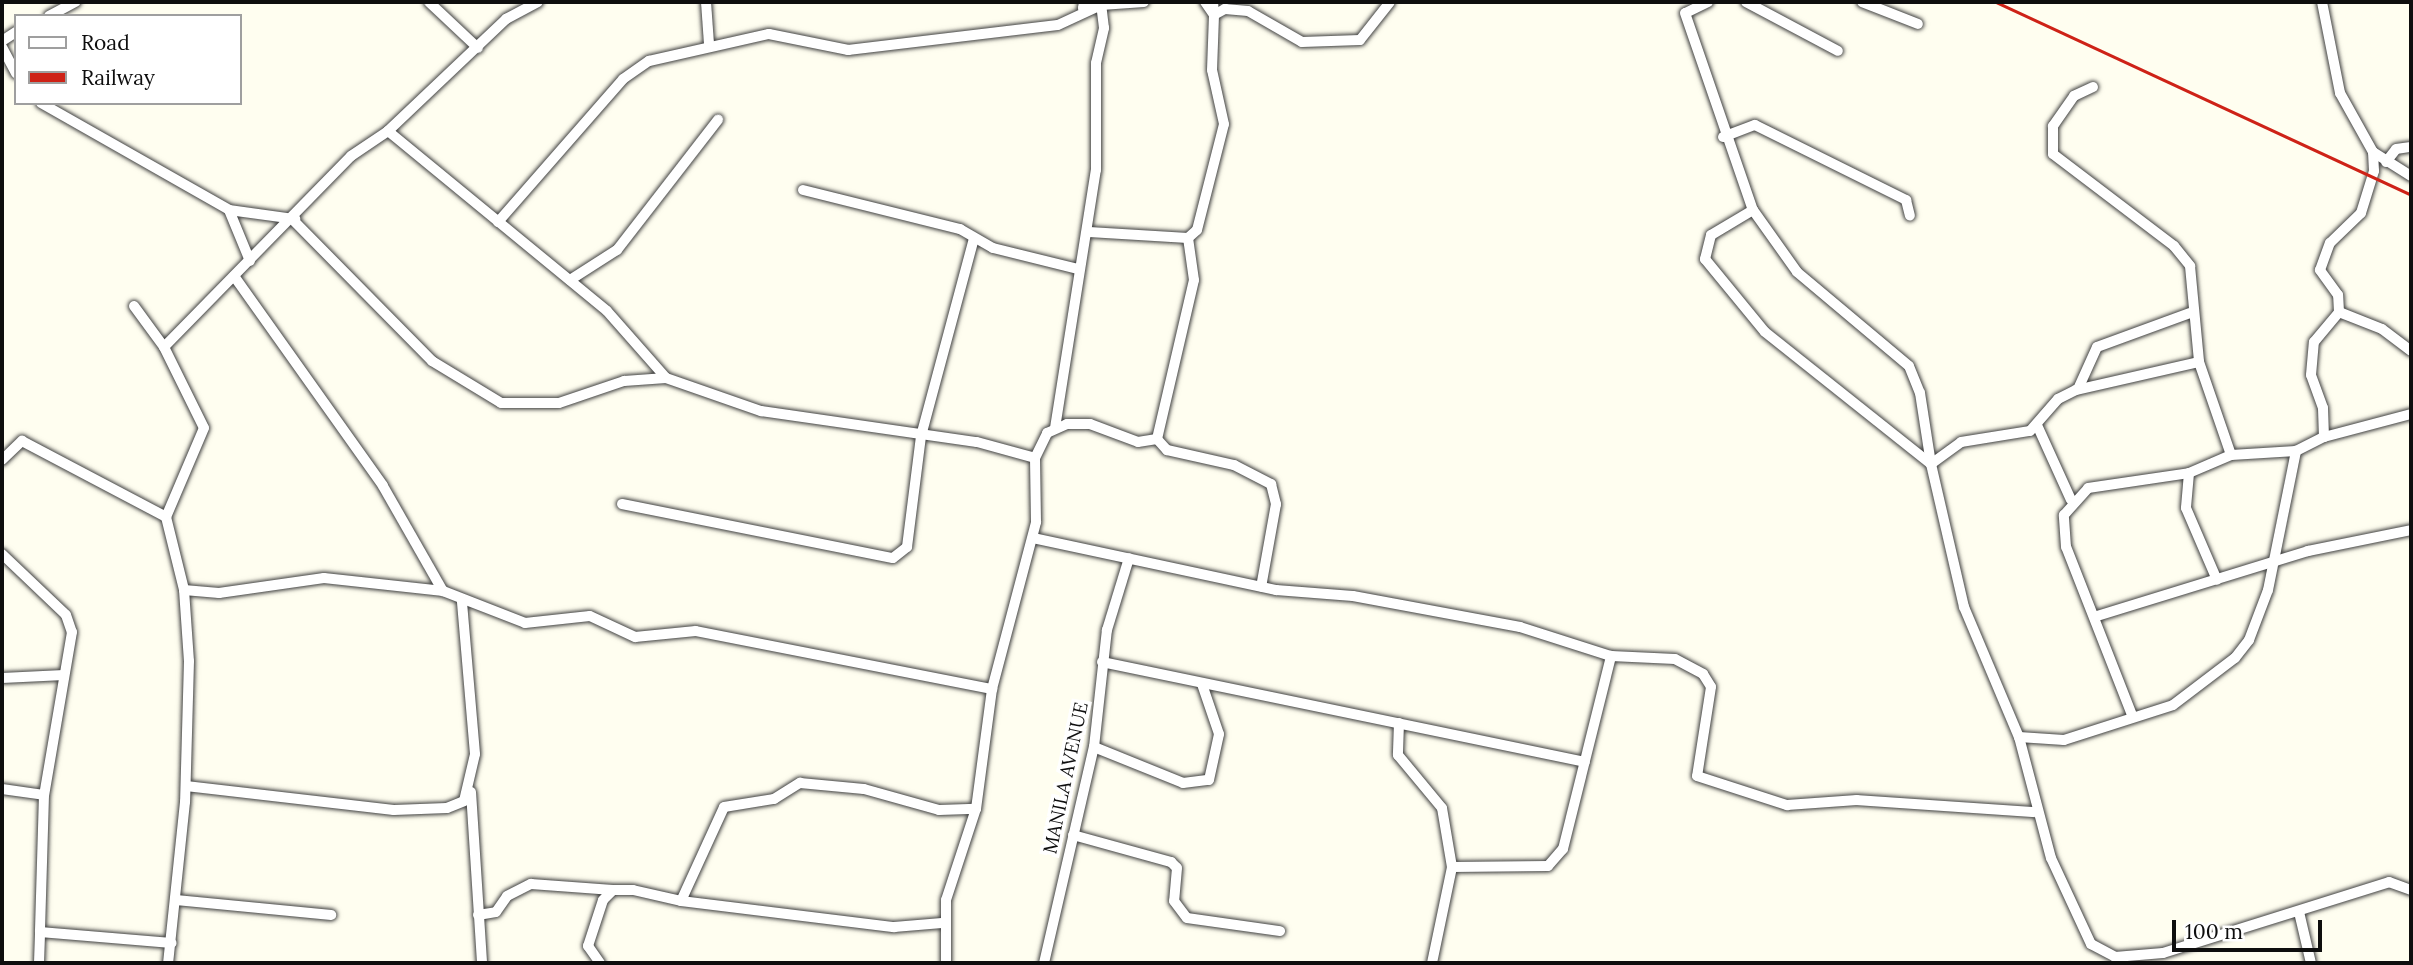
<!DOCTYPE html>
<html>
<head>
<meta charset="utf-8">
<style>
	body { margin:0 }
	#map { position:relative; width:2413px; height:965px; overflow:hidden; background:#fffef0; font-family:Lora,serif }
	div>[style] { position:absolute }
	[style*='--x'] { left:calc(var(--x)*1px); top:calc(var(--y)*1px); width:calc(var(--w)*1px); rotate:calc(var(--a)*1deg) }
	.roads { filter:drop-shadow(0 0 2px #414141) drop-shadow(0 0 2px #414141) }
	.street>* { height:10px; margin:-5px; padding:0 5px; transform-origin:5px; border-radius:5px; background:#fff }
	.rail>* { height:2.5px; margin:-1.25px; padding:0 1.25px; transform-origin:1.25px; border-radius:1.25px; background:#ce2217 }
	span { translate:-50% -50%; white-space:nowrap; text-align:center; line-height:1.15; -webkit-text-stroke:7px #fff; paint-order:stroke }
	.street-label { font-size:19px; color:#0e0e0e }
	.frame { position:absolute; inset:0; border:4px solid #0e0e0e; pointer-events:none }
	.legend { position:absolute; left:14px; top:14px; width:228px; height:91px; box-sizing:border-box; background:#fff; border:2px solid #9f9f9f; margin:0; padding:9px 12px; list-style:none; font-size:21px; color:#0e0e0e }
	.legend li { display:flex; align-items:center; gap:14px; height:35px }
	.legend b { width:35px; border:2px solid #9f9f9f }
	.scale { position:absolute; left:2172px; top:920px; width:150px; height:32px; box-sizing:border-box; border:4px solid #0e0e0e; border-top:0; padding-left:9px; font-size:21px; line-height:24px; white-space:nowrap; color:#0e0e0e; -webkit-text-stroke:5px #fff; paint-order:stroke }
</style>
</head>
<body>
<div id="map">
	<div class="roads">
		<div class="street">
			<i style="--x:429;--y:2;--w:67;--a:43.2"></i>
			<i style="--x:706;--y:2;--w:42;--a:85.9"></i>
			<i style="--x:1205;--y:2;--w:16;--a:55"></i>
			<i style="--x:1214;--y:15;--w:13;--a:-94"></i>
			<i style="--x:1708;--y:2;--w:25;--a:154"></i>
			<i style="--x:1685;--y:13;--w:208;--a:71"></i>
			<i style="--x:1753;--y:210;--w:49;--a:149.2"></i>
			<i style="--x:1711;--y:235;--w:25;--a:104"></i>
			<i style="--x:1705;--y:259;--w:94;--a:50.6"></i>
			<i style="--x:1765;--y:332;--w:212;--a:38.5"></i>
			<i style="--x:1931;--y:464;--w:147;--a:77"></i>
			<i style="--x:1964;--y:607;--w:141;--a:67.1"></i>
			<i style="--x:2019;--y:737;--w:125;--a:75.2"></i>
			<i style="--x:2051;--y:858;--w:95;--a:65.1"></i>
			<i style="--x:2091;--y:944;--w:27;--a:28"></i>
			<i style="--x:2115;--y:957;--w:48;--a:-4.8"></i>
			<i style="--x:2163;--y:953;--w:237;--a:-17.4"></i>
			<i style="--x:2389;--y:882;--w:23;--a:20"></i>
			<i style="--x:1746;--y:2;--w:104;--a:28"></i>
			<i style="--x:1862;--y:2;--w:60;--a:21.4"></i>
			<i style="--x:2322;--y:2;--w:93;--a:78.8"></i>
			<i style="--x:2340;--y:93;--w:68;--a:60.8"></i>
			<i style="--x:2373;--y:152;--w:45;--a:32.3"></i>
			<i style="--x:49;--y:16;--w:30;--a:-28"></i>
			<i style="--x:2;--y:41;--w:17;--a:-33"></i>
			<i style="--x:2;--y:47;--w:30;--a:62"></i>
			<i style="--x:2093;--y:87;--w:21;--a:155"></i>
			<i style="--x:2074;--y:96;--w:37;--a:125"></i>
			<i style="--x:2053;--y:126;--w:28;--a:90"></i>
			<i style="--x:2053;--y:154;--w:152;--a:37.2"></i>
			<i style="--x:2174;--y:246;--w:26;--a:51"></i>
			<i style="--x:2190;--y:266;--w:96;--a:84.6"></i>
			<i style="--x:41;--y:103;--w:216;--a:29.6"></i>
			<i style="--x:229;--y:210;--w:67;--a:7.8"></i>
			<i style="--x:388;--y:131;--w:283;--a:39.4"></i>
			<i style="--x:607;--y:311;--w:89;--a:48.6"></i>
			<i style="--x:1723;--y:137;--w:34;--a:-21"></i>
			<i style="--x:1755;--y:125;--w:169;--a:26.4"></i>
			<i style="--x:1906;--y:200;--w:16;--a:76"></i>
			<i style="--x:2386;--y:162;--w:16;--a:-52"></i>
			<i style="--x:2396;--y:149;--w:15;--a:-8"></i>
			<i style="--x:803;--y:190;--w:162;--a:14"></i>
			<i style="--x:960;--y:229;--w:38;--a:30"></i>
			<i style="--x:993;--y:248;--w:88;--a:13.9"></i>
			<i style="--x:229;--y:210;--w:55;--a:67.6"></i>
			<i style="--x:1753;--y:210;--w:76;--a:54.6"></i>
			<i style="--x:1797;--y:272;--w:146;--a:40"></i>
			<i style="--x:1909;--y:366;--w:29;--a:68"></i>
			<i style="--x:1920;--y:393;--w:72;--a:81.2"></i>
			<i style="--x:294;--y:221;--w:197;--a:45.4"></i>
			<i style="--x:432;--y:361;--w:81;--a:31.3"></i>
			<i style="--x:501;--y:403;--w:58;--a:0"></i>
			<i style="--x:559;--y:403;--w:69;--a:-18.7"></i>
			<i style="--x:624;--y:381;--w:42;--a:-4.1"></i>
			<i style="--x:666;--y:378;--w:101;--a:19.2"></i>
			<i style="--x:761;--y:411;--w:218;--a:8.2"></i>
			<i style="--x:977;--y:442;--w:60;--a:15.4"></i>
			<i style="--x:498;--y:222;--w:190;--a:-48.8"></i>
			<i style="--x:623;--y:79;--w:32;--a:-35"></i>
			<i style="--x:649;--y:61;--w:123;--a:-12.7"></i>
			<i style="--x:769;--y:34;--w:81;--a:11.4"></i>
			<i style="--x:848;--y:50;--w:211;--a:-6.8"></i>
			<i style="--x:1058;--y:25;--w:47;--a:-24.9"></i>
			<i style="--x:1101;--y:5;--w:43;--a:-4"></i>
			<i style="--x:1089;--y:232;--w:99;--a:3.5"></i>
			<i style="--x:1188;--y:238;--w:12;--a:-42"></i>
			<i style="--x:1197;--y:230;--w:109;--a:-75.7"></i>
			<i style="--x:1224;--y:124;--w:55;--a:-102.5"></i>
			<i style="--x:1212;--y:70;--w:55;--a:-87.9"></i>
			<i style="--x:1214;--y:15;--w:13;--a:-29"></i>
			<i style="--x:1225;--y:9;--w:23;--a:5"></i>
			<i style="--x:1248;--y:11;--w:62;--a:29.9"></i>
			<i style="--x:1302;--y:42;--w:58;--a:-2"></i>
			<i style="--x:1360;--y:40;--w:48;--a:-51.7"></i>
			<i style="--x:234;--y:276;--w:257;--a:54.6"></i>
			<i style="--x:383;--y:486;--w:121;--a:60.3"></i>
			<i style="--x:443;--y:591;--w:88;--a:21.3"></i>
			<i style="--x:525;--y:623;--w:65;--a:-6.1"></i>
			<i style="--x:590;--y:616;--w:50;--a:25"></i>
			<i style="--x:635;--y:637;--w:61;--a:-5.6"></i>
			<i style="--x:696;--y:631;--w:302;--a:11.1"></i>
			<i style="--x:570;--y:280;--w:56;--a:-32.6"></i>
			<i style="--x:617;--y:250;--w:165;--a:-52.2"></i>
			<i style="--x:134;--y:306;--w:51;--a:53.8"></i>
			<i style="--x:164;--y:347;--w:267;--a:-45.6"></i>
			<i style="--x:351;--y:156;--w:45;--a:-34"></i>
			<i style="--x:388;--y:131;--w:163;--a:-43.5"></i>
			<i style="--x:506;--y:19;--w:36;--a:-28"></i>
			<i style="--x:2339;--y:312;--w:46;--a:21.6"></i>
			<i style="--x:2382;--y:329;--w:36;--a:37"></i>
			<i style="--x:164;--y:347;--w:90;--a:63.7"></i>
			<i style="--x:204;--y:428;--w:97;--a:113.1"></i>
			<i style="--x:166;--y:517;--w:75;--a:76.1"></i>
			<i style="--x:184;--y:590;--w:71;--a:86"></i>
			<i style="--x:189;--y:661;--w:141;--a:91.6"></i>
			<i style="--x:185;--y:802;--w:162;--a:96"></i>
			<i style="--x:2199;--y:362;--w:98;--a:71"></i>
			<i style="--x:2078;--y:389;--w:46;--a:-65.7"></i>
			<i style="--x:2097;--y:347;--w:99;--a:-20.1"></i>
			<i style="--x:2037;--y:425;--w:82;--a:65.6"></i>
			<i style="--x:1055;--y:428;--w:261;--a:-81"></i>
			<i style="--x:1096;--y:170;--w:107;--a:-90"></i>
			<i style="--x:1096;--y:63;--w:36;--a:-77"></i>
			<i style="--x:1104;--y:28;--w:23;--a:-97"></i>
			<i style="--x:1101;--y:5;--w:18;--a:171"></i>
			<i style="--x:1083;--y:8;--w:6;--a:-81"></i>
			<i style="--x:2324;--y:437;--w:90;--a:-14.8"></i>
			<i style="--x:1157;--y:439;--w:15;--a:48"></i>
			<i style="--x:1167;--y:450;--w:69;--a:12.6"></i>
			<i style="--x:1234;--y:465;--w:42;--a:27.2"></i>
			<i style="--x:1271;--y:484;--w:21;--a:76"></i>
			<i style="--x:1276;--y:504;--w:84;--a:100.2"></i>
			<i style="--x:2;--y:460;--w:28;--a:-44"></i>
			<i style="--x:22;--y:441;--w:163;--a:27.8"></i>
			<i style="--x:1931;--y:464;--w:37;--a:-36"></i>
			<i style="--x:1961;--y:442;--w:70;--a:-9.1"></i>
			<i style="--x:2030;--y:431;--w:43;--a:-48.8"></i>
			<i style="--x:2058;--y:399;--w:20;--a:-27"></i>
			<i style="--x:2076;--y:390;--w:126;--a:-12.8"></i>
			<i style="--x:2189;--y:473;--w:35;--a:95"></i>
			<i style="--x:2186;--y:508;--w:78;--a:66.7"></i>
			<i style="--x:622;--y:504;--w:276;--a:11.3"></i>
			<i style="--x:893;--y:558;--w:18;--a:-38"></i>
			<i style="--x:907;--y:547;--w:112;--a:-82.8"></i>
			<i style="--x:921;--y:436;--w:205;--a:-75"></i>
			<i style="--x:1033;--y:538;--w:249;--a:12.1"></i>
			<i style="--x:1276;--y:590;--w:77;--a:4.5"></i>
			<i style="--x:1353;--y:596;--w:170;--a:10.5"></i>
			<i style="--x:1520;--y:627;--w:96;--a:17.7"></i>
			<i style="--x:1611;--y:656;--w:64;--a:2.7"></i>
			<i style="--x:1675;--y:659;--w:32;--a:28"></i>
			<i style="--x:1703;--y:674;--w:15;--a:58"></i>
			<i style="--x:1711;--y:687;--w:90;--a:98.9"></i>
			<i style="--x:1697;--y:776;--w:95;--a:17.9"></i>
			<i style="--x:1787;--y:805;--w:70;--a:-4.1"></i>
			<i style="--x:1857;--y:800;--w:178;--a:3.9"></i>
			<i style="--x:2;--y:554;--w:88;--a:43.6"></i>
			<i style="--x:66;--y:615;--w:18;--a:71"></i>
			<i style="--x:72;--y:632;--w:165;--a:99.7"></i>
			<i style="--x:44;--y:795;--w:137;--a:91.7"></i>
			<i style="--x:40;--y:932;--w:132;--a:4.8"></i>
			<i style="--x:184;--y:590;--w:35;--a:5"></i>
			<i style="--x:219;--y:593;--w:106;--a:-8.1"></i>
			<i style="--x:324;--y:578;--w:120;--a:6.2"></i>
			<i style="--x:2097;--y:616;--w:221;--a:-17.1"></i>
			<i style="--x:2308;--y:551;--w:105;--a:-11.5"></i>
			<i style="--x:1102;--y:662;--w:493;--a:11.7"></i>
			<i style="--x:2;--y:678;--w:62;--a:-2.8"></i>
			<i style="--x:2132;--y:715;--w:180;--a:-111.4"></i>
			<i style="--x:2066;--y:547;--w:32;--a:-94"></i>
			<i style="--x:2064;--y:515;--w:36;--a:-48"></i>
			<i style="--x:2088;--y:488;--w:102;--a:-8.4"></i>
			<i style="--x:2189;--y:473;--w:46;--a:-23.2"></i>
			<i style="--x:2231;--y:455;--w:65;--a:-3.5"></i>
			<i style="--x:2296;--y:451;--w:31;--a:-27"></i>
			<i style="--x:2324;--y:437;--w:29;--a:-92"></i>
			<i style="--x:2323;--y:408;--w:35;--a:-110"></i>
			<i style="--x:2311;--y:375;--w:33;--a:-85"></i>
			<i style="--x:2314;--y:342;--w:39;--a:-50"></i>
			<i style="--x:2339;--y:312;--w:17;--a:-93"></i>
			<i style="--x:2338;--y:295;--w:31;--a:-126"></i>
			<i style="--x:2320;--y:270;--w:29;--a:-70"></i>
			<i style="--x:2330;--y:243;--w:43;--a:-44.1"></i>
			<i style="--x:2361;--y:213;--w:44;--a:-72.8"></i>
			<i style="--x:2374;--y:171;--w:19;--a:-93"></i>
			<i style="--x:1399;--y:723;--w:32;--a:92"></i>
			<i style="--x:1398;--y:755;--w:69;--a:50.3"></i>
			<i style="--x:1442;--y:808;--w:60;--a:80.4"></i>
			<i style="--x:2019;--y:737;--w:45;--a:3.8"></i>
			<i style="--x:2064;--y:740;--w:114;--a:-17.8"></i>
			<i style="--x:2173;--y:705;--w:78;--a:-37.2"></i>
			<i style="--x:2235;--y:658;--w:23;--a:-52"></i>
			<i style="--x:2249;--y:640;--w:53;--a:-69.2"></i>
			<i style="--x:2268;--y:590;--w:142;--a:-78.6"></i>
			<i style="--x:1094;--y:747;--w:96;--a:22"></i>
			<i style="--x:1183;--y:783;--w:26;--a:-7"></i>
			<i style="--x:1209;--y:780;--w:47;--a:-77.7"></i>
			<i style="--x:1219;--y:734;--w:53;--a:-108.8"></i>
			<i style="--x:186;--y:786;--w:209;--a:6.6"></i>
			<i style="--x:394;--y:810;--w:53;--a:-2.2"></i>
			<i style="--x:447;--y:808;--w:18;--a:-22"></i>
			<i style="--x:464;--y:801;--w:48;--a:-76.8"></i>
			<i style="--x:475;--y:754;--w:154;--a:-94.9"></i>
			<i style="--x:2;--y:789;--w:42;--a:8.1"></i>
			<i style="--x:471;--y:792;--w:171;--a:86.3"></i>
			<i style="--x:1073;--y:835;--w:102;--a:15.4"></i>
			<i style="--x:1171;--y:862;--w:8;--a:45"></i>
			<i style="--x:1177;--y:868;--w:33;--a:95"></i>
			<i style="--x:1174;--y:901;--w:21;--a:53"></i>
			<i style="--x:1187;--y:918;--w:94;--a:8"></i>
			<i style="--x:176;--y:900;--w:156;--a:5.5"></i>
			<i style="--x:681;--y:901;--w:215;--a:7"></i>
			<i style="--x:894;--y:927;--w:48;--a:-4.8"></i>
			<i style="--x:2299;--y:912;--w:52;--a:76.8"></i>
			<i style="--x:478;--y:915;--w:18;--a:-9"></i>
			<i style="--x:496;--y:912;--w:19;--a:-55"></i>
			<i style="--x:507;--y:896;--w:27;--a:-27"></i>
			<i style="--x:531;--y:884;--w:82;--a:4.2"></i>
			<i style="--x:39;--y:963;--w:31;--a:-88"></i>
			<i style="--x:600;--y:963;--w:21;--a:-125"></i>
			<i style="--x:588;--y:946;--w:48;--a:-71.9"></i>
			<i style="--x:603;--y:900;--w:14;--a:-45"></i>
			<i style="--x:613;--y:890;--w:20;--a:0"></i>
			<i style="--x:633;--y:890;--w:49;--a:12.9"></i>
			<i style="--x:681;--y:901;--w:103;--a:-65.4"></i>
			<i style="--x:724;--y:807;--w:51;--a:-9.1"></i>
			<i style="--x:774;--y:799;--w:31;--a:-32"></i>
			<i style="--x:800;--y:783;--w:64;--a:5.4"></i>
			<i style="--x:864;--y:789;--w:78;--a:15.6"></i>
			<i style="--x:939;--y:810;--w:37;--a:-2"></i>
			<i style="--x:946;--y:963;--w:63;--a:-90"></i>
			<i style="--x:946;--y:900;--w:96;--a:-71.8"></i>
			<i style="--x:976;--y:809;--w:121;--a:-82.4"></i>
			<i style="--x:992;--y:689;--w:173;--a:-75.2"></i>
			<i style="--x:1036;--y:522;--w:64;--a:-90.9"></i>
			<i style="--x:1035;--y:458;--w:28;--a:-64"></i>
			<i style="--x:1047;--y:433;--w:22;--a:-24"></i>
			<i style="--x:1067;--y:424;--w:23;--a:0"></i>
			<i style="--x:1090;--y:424;--w:51;--a:20.6"></i>
			<i style="--x:1138;--y:442;--w:19;--a:-9"></i>
			<i style="--x:1157;--y:439;--w:163;--a:-76.9"></i>
			<i style="--x:1194;--y:280;--w:42;--a:-98.1"></i>
			<i style="--x:1044;--y:963;--w:222;--a:-77"></i>
			<i style="--x:1094;--y:747;--w:118;--a:-83.7"></i>
			<i style="--x:1107;--y:630;--w:75;--a:-73"></i>
			<i style="--x:1432;--y:963;--w:98;--a:-78.2"></i>
			<i style="--x:1452;--y:867;--w:96;--a:-0.6"></i>
			<i style="--x:1548;--y:866;--w:23;--a:-49"></i>
			<i style="--x:1563;--y:849;--w:199;--a:-76"></i>
		</div>
	</div>
	<div class="rail">
		<i style="--x:1996;--y:2;--w:458;--a:24.9"></i>
	</div>
	<div class="street-label">
		<span style="left:1066px;top:778px;rotate:-78deg">MANILA AVENUE</span>
	</div>
	<div class="frame"></div>
	<ul class="legend">
	<li><b style="height:9px;background:#fff"></b>Road</li>
	<li><b style="height:9px;background:#ce2217"></b>Railway</li>
	</ul>
	<div class="scale">100 m</div>
</div>
</body>
</html>
